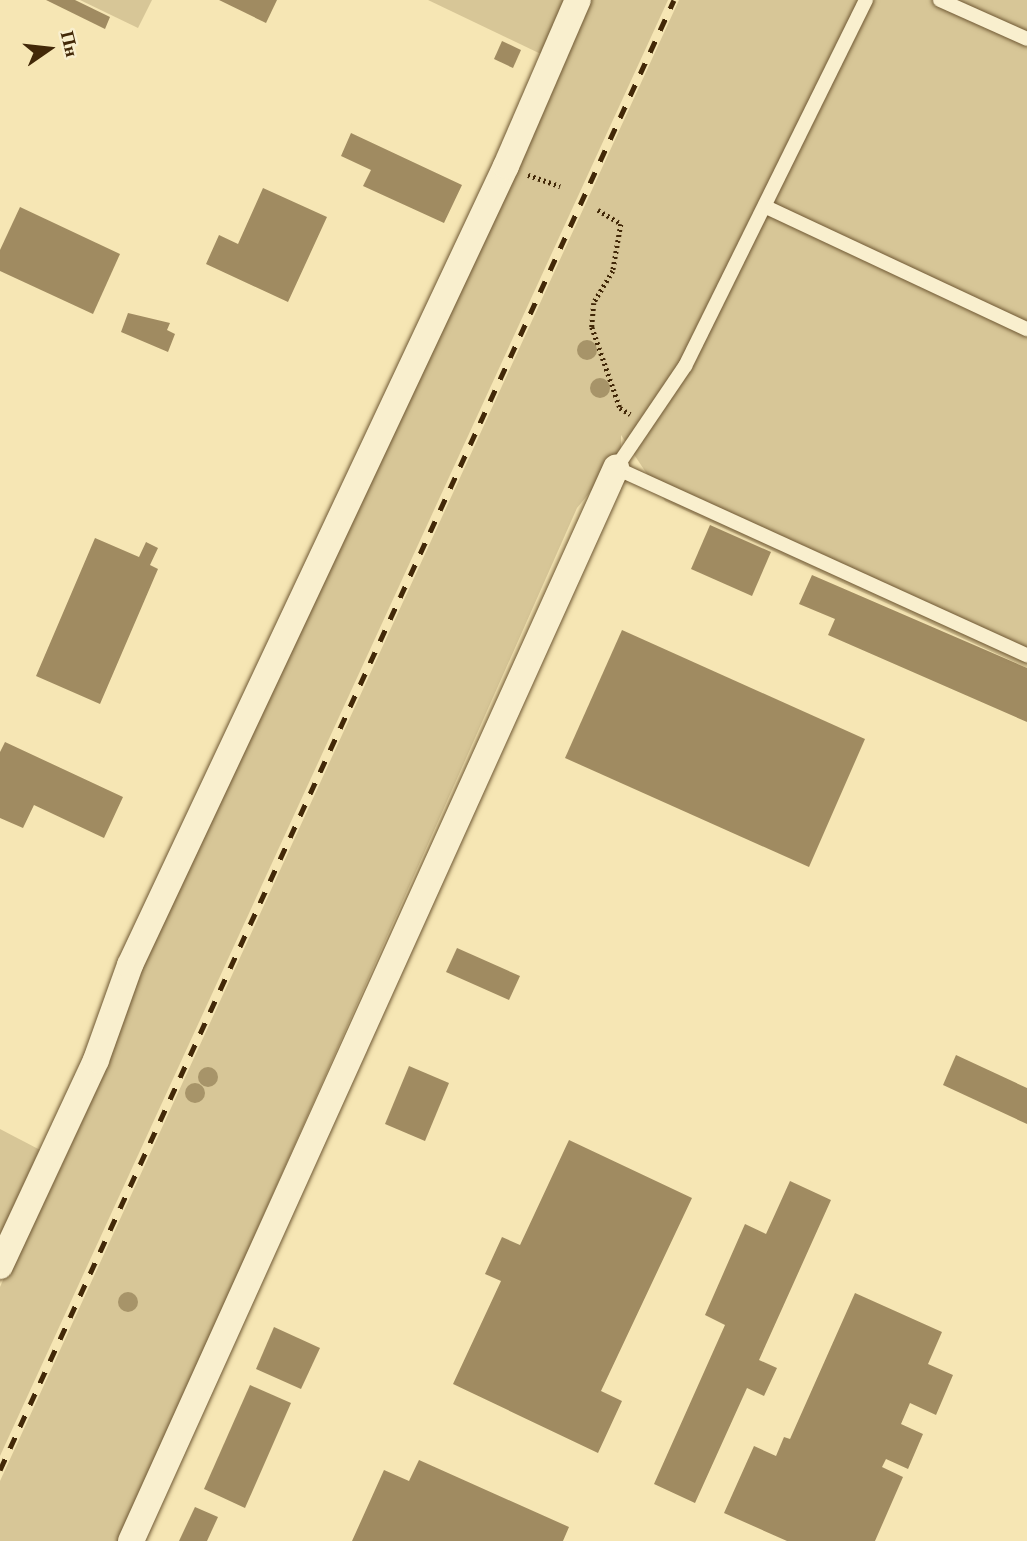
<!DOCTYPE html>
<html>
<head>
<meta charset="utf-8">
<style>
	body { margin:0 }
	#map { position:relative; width:1027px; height:1541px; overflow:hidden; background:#f6e6b4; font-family:"EB Garamond",serif }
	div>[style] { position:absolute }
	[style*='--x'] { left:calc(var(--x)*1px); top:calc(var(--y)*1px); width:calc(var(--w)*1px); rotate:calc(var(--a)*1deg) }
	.green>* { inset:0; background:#d7c697 }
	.building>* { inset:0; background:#a08b61 }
	.path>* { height:4.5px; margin-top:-2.25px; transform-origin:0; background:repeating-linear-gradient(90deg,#422808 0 2px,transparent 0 5.5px) }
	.roads { filter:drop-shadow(0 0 2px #6f5833) drop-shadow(0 0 2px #6f5833) }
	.lane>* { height:14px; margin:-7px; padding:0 7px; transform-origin:7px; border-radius:7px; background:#f9efce }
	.street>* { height:26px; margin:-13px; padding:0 13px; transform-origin:13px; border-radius:13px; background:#f9efce }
	.rail>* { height:5px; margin-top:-2.5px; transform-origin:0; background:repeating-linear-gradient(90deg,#422808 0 12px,transparent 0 24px) }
	.trees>* { width:20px; height:20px; margin:-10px; border-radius:50%; background:#a79469 }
	span { translate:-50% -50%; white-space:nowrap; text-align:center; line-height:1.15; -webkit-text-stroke:6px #f9efce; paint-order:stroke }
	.north { position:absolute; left:14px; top:14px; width:70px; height:70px; -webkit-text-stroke:5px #f9efce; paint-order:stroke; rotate:76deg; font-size:19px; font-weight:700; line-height:28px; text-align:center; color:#422808 }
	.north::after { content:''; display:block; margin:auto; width:24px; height:32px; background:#422808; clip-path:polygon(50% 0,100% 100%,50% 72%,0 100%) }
</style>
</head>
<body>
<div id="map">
	<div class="green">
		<i style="clip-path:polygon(80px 0,152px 0,138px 28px)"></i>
		<i style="clip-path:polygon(428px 0,568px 0,543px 55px)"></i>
		<i style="clip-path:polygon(587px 0,668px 0,0 1456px,0 1287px,138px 968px)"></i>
		<i style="clip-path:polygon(679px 0,1027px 0,1027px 668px,665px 501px,621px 435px,621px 454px,577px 508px,119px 1541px,0 1541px,0 1481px)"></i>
		<i style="clip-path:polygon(0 1129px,44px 1152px,0 1246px)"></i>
	</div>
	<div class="building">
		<i style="clip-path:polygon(46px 0,75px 0,110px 17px,105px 29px)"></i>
		<i style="clip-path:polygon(219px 0,277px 0,266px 23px)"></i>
		<i style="clip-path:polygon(502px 41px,521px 50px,513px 68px,494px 59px)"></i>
		<i style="clip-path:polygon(351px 133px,462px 185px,444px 223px,363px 186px,371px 170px,341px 156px)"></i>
		<i style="clip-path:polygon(263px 188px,327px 217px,288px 302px,206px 264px,219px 235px,238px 244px)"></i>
		<i style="clip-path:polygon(20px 207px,120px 254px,93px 314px,0 271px,0 250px)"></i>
		<i style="clip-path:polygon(128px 313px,170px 323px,167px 330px,175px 334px,168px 352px,121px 332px)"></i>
		<i style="clip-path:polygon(710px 525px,771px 552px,752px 596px,691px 569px)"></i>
		<i style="clip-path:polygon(95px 538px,139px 557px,146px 542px,158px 548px,150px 565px,158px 569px,100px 704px,36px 676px)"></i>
		<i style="clip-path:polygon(812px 575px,1027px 668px,1027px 722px,828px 635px,835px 619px,799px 604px)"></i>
		<i style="clip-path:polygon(622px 630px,865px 739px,809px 867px,565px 758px)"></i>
		<i style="clip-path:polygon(5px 742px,123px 797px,104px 838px,34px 805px,23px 828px,0 818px,0 752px)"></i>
		<i style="clip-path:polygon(457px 948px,520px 976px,509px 1000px,446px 972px)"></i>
		<i style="clip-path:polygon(956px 1055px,1027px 1088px,1027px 1124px,943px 1085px)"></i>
		<i style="clip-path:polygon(409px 1066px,449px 1083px,425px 1141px,385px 1124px)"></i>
		<i style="clip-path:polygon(569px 1140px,692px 1198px,601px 1391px,622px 1401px,598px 1453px,453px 1384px,501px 1281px,485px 1274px,502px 1237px,520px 1245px)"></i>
		<i style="clip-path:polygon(790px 1181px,831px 1200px,759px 1360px,777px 1368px,764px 1396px,747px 1388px,695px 1503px,654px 1484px,725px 1325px,705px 1315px,745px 1224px,766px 1234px)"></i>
		<i style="clip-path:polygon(855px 1293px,942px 1332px,928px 1364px,953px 1375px,936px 1415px,910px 1403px,901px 1424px,923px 1434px,908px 1469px,886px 1459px,882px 1467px,903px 1477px,875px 1541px,787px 1541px,724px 1513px,754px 1446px,776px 1456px,784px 1437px,790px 1439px)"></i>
		<i style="clip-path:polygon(274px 1327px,320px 1348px,301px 1389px,256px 1369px)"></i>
		<i style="clip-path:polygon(250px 1385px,291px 1403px,245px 1508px,204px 1489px)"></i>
		<i style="clip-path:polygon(419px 1460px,569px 1527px,563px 1541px,352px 1541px,384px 1470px,409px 1481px)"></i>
		<i style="clip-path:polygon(195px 1507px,218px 1517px,207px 1541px,179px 1541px)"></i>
	</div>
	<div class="path">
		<i style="--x:528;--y:175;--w:34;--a:19"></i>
		<i style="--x:598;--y:210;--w:27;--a:31"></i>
		<i style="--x:621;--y:224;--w:48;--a:99.7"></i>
		<i style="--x:613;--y:271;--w:37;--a:121"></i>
		<i style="--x:594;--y:303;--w:24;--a:95"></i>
		<i style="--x:592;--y:327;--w:86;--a:70.9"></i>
		<i style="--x:620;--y:408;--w:12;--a:31"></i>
	</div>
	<div class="roads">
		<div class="lane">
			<i style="--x:866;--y:0;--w:408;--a:116.3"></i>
			<i style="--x:685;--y:366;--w:123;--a:124.1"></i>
			<i style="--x:616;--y:468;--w:452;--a:24.5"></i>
			<i style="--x:940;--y:0;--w:95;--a:24.1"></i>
			<i style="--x:766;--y:207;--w:288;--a:25.1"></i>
		</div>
		<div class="street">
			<i style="--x:0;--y:1266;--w:227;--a:-65"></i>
			<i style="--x:96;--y:1060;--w:101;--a:-70.3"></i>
			<i style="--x:130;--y:965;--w:883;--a:-64.8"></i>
			<i style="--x:506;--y:166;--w:181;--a:-66.6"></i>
			<i style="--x:131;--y:1541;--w:1178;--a:-65.68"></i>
		</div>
	</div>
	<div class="rail">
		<i style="--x:0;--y:1470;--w:1617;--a:-65.37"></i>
	</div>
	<div class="trees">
		<i style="left:587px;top:350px"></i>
		<i style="left:600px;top:388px"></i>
		<i style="left:208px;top:1077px"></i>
		<i style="left:195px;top:1093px"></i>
		<i style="left:128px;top:1302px"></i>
	</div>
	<div class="north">Пн</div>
</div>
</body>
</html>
